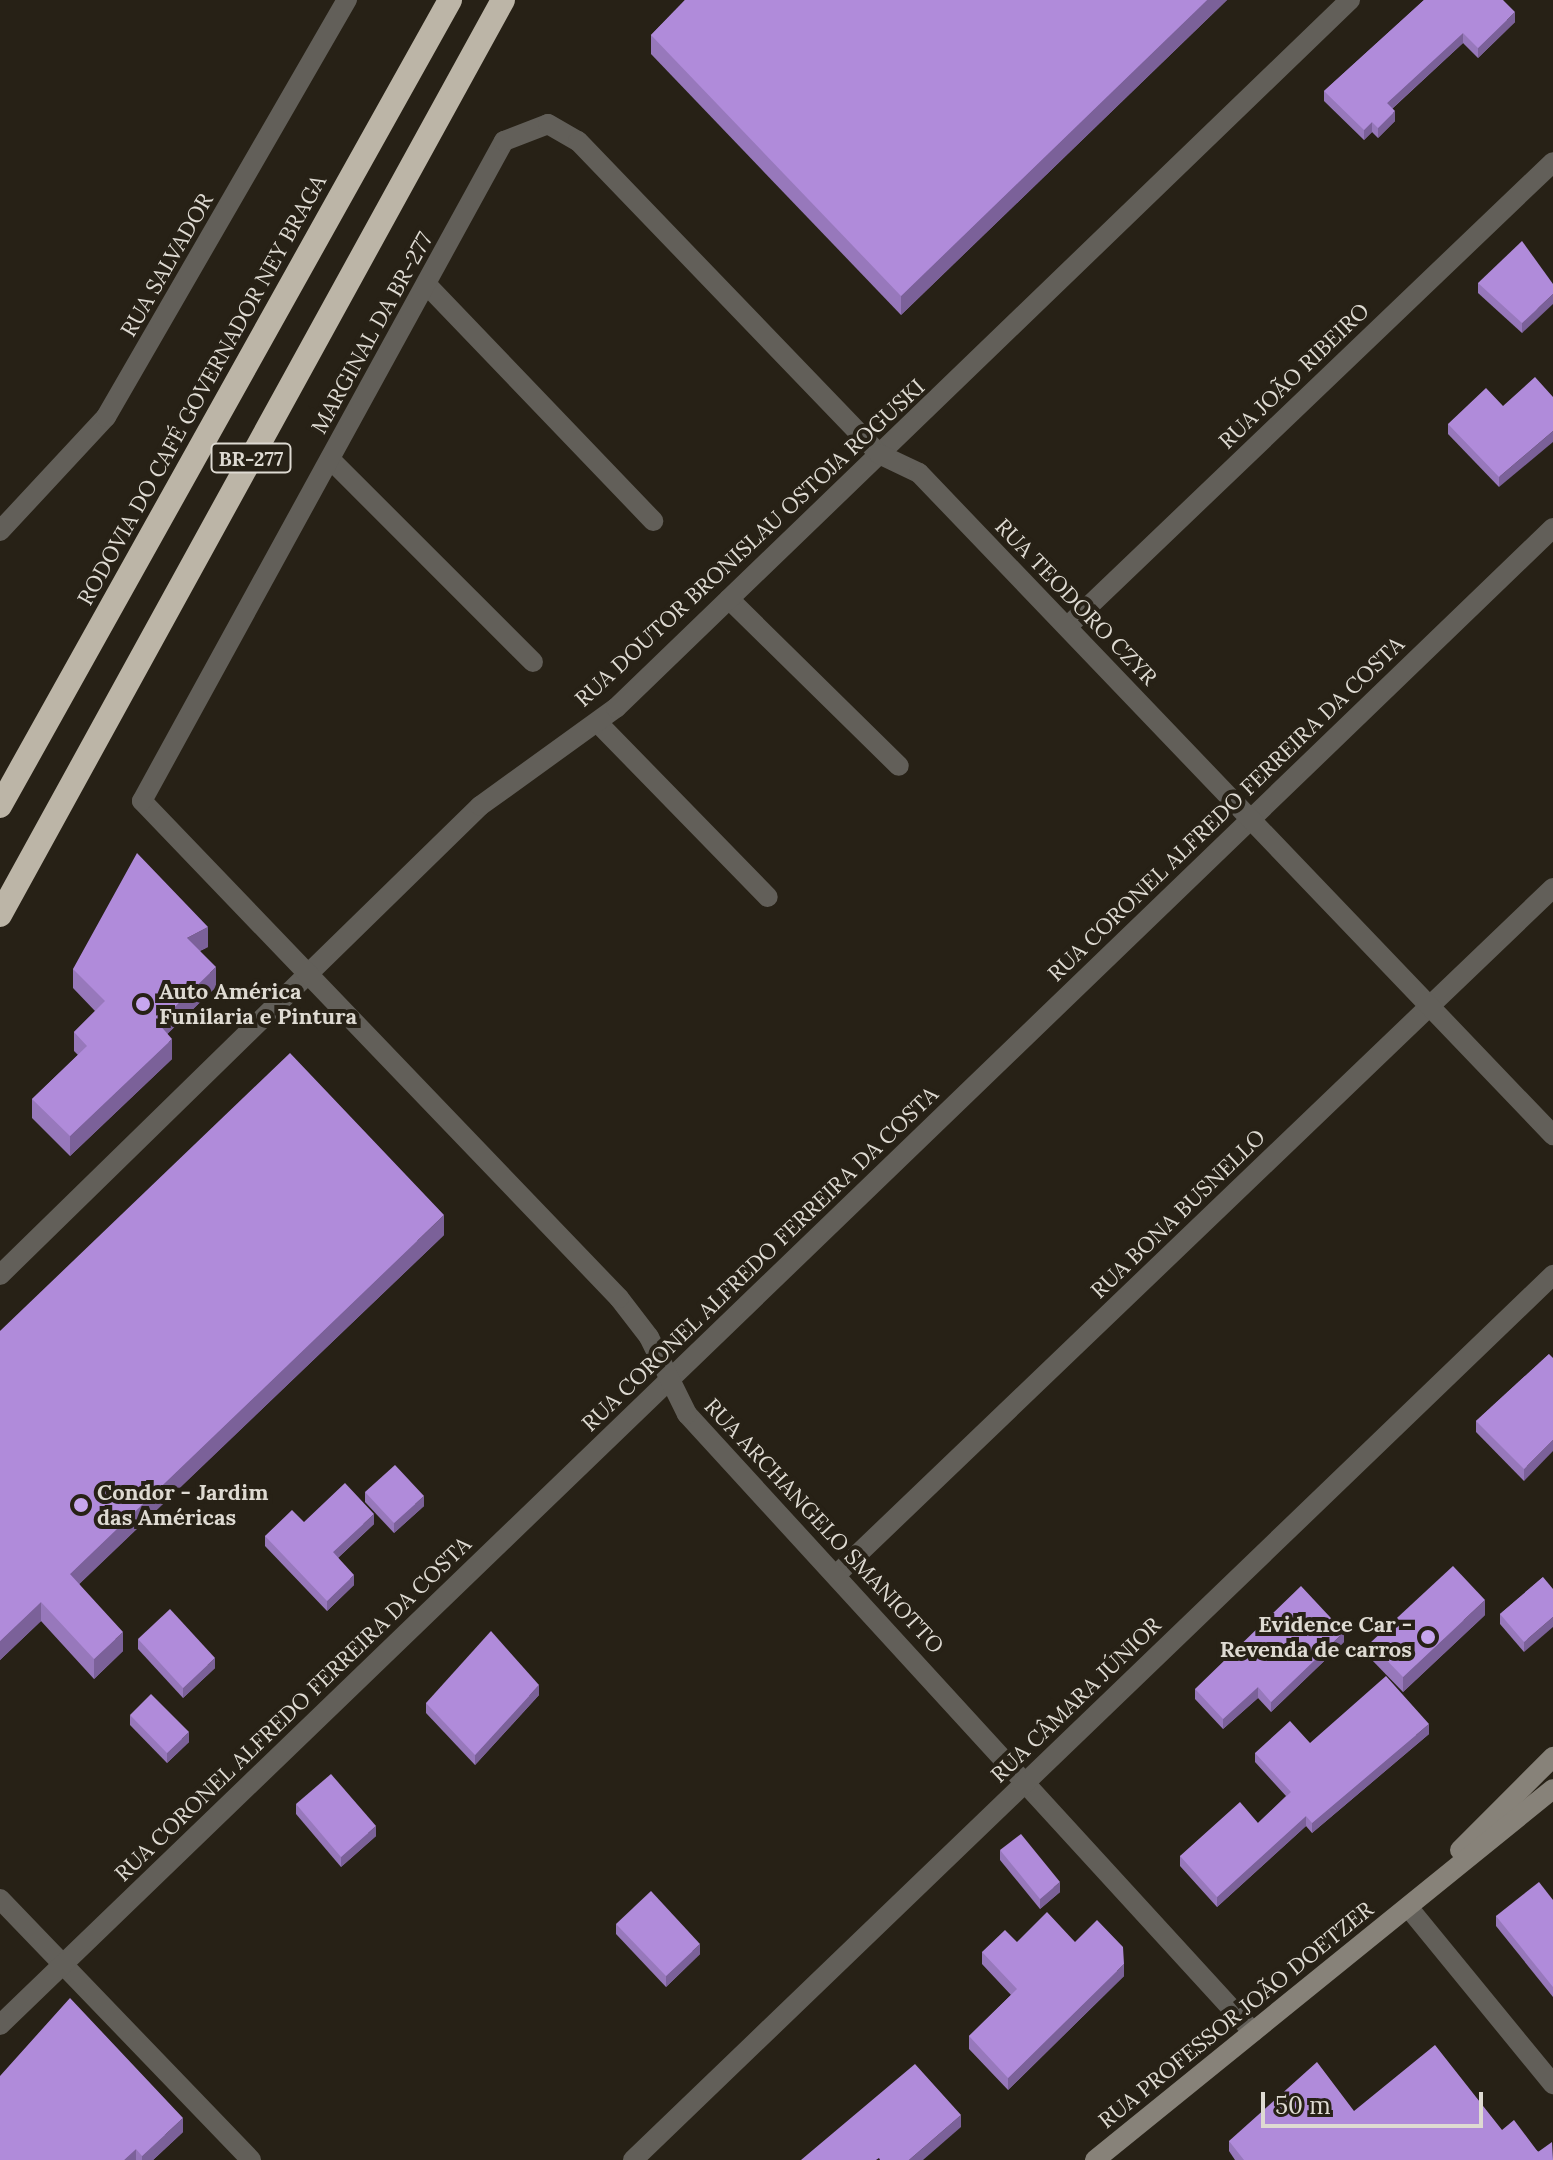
<!DOCTYPE html>
<html>
<head>
<meta charset="utf-8">
<style>
	body { margin:0 }
	#map { position:relative; width:1553px; height:2160px; overflow:hidden; background:#272116; font-family:Lora,serif }
	div>[style] { position:absolute }
	[style*='--x'] { left:calc(var(--x)*1px); top:calc(var(--y)*1px); width:calc(var(--w)*1px); rotate:calc(var(--a)*1deg) }
	.street>* { height:20px; margin:-10px; padding:0 10px; transform-origin:10px; border-radius:10px; background:#625f59 }
	.secondary>* { height:20px; margin:-10px; padding:0 10px; transform-origin:10px; border-radius:10px; background:#878279 }
	.highway>* { height:24px; margin:-12px; padding:0 12px; transform-origin:12px; border-radius:12px; background:#bcb5a7 }
	.wall>* { inset:0; background:#9778bb }
	.shaded-wall>* { inset:0; background:#7b6199 }
	.building>* { inset:0; background:#b08bda }
	.dots>* { width:22px; height:22px; translate:-50% -50%; box-sizing:border-box; border:4px solid #272116; border-radius:50% }
	span { translate:-50% -50%; white-space:nowrap; text-align:center; line-height:1.15; -webkit-text-stroke:8px #272116; paint-order:stroke }
	.shield-label span { padding:2px 6px; background:#272116; border:2px solid; border-radius:6px; -webkit-text-stroke-width:0 }
	.shield-label { font-size:20px; color:#dedad2; font-weight:700 }
	.street-label { font-size:22px; color:#dedad2 }
	.poi-label { font-size:22px; color:#dedad2; font-weight:700 }
	.left { translate:0 -50%; text-align:left }
	.right { translate:-100% -50%; text-align:right }
	.scale { position:absolute; left:1261px; top:2092px; width:222px; height:36px; box-sizing:border-box; border:4px solid #dedad2; border-top:0; padding-left:10px; font-size:24px; line-height:28px; white-space:nowrap; color:#dedad2; -webkit-text-stroke:6px #272116; paint-order:stroke }
</style>
</head>
<body>
<div id="map">
	<div class="street">
		<i style="--x:427;--y:285;--w:327;--a:46.2"></i>
		<i style="--x:330;--y:459;--w:287;--a:45"></i>
		<i style="--x:0;--y:531;--w:156;--a:-47.1"></i>
		<i style="--x:106;--y:417;--w:482;--a:-60"></i>
		<i style="--x:729;--y:599;--w:238;--a:44.5"></i>
		<i style="--x:1068;--y:626;--w:671;--a:-43.73"></i>
		<i style="--x:598;--y:723;--w:243;--a:45.7"></i>
		<i style="--x:0;--y:1275;--w:671;--a:-44.34"></i>
		<i style="--x:480;--y:806;--w:168;--a:-35.8"></i>
		<i style="--x:616;--y:708;--w:1020;--a:-43.97"></i>
		<i style="--x:836;--y:1575;--w:993;--a:-43.78"></i>
		<i style="--x:0;--y:1899;--w:362;--a:46.1"></i>
		<i style="--x:1408;--y:1907;--w:229;--a:50.7"></i>
		<i style="--x:0;--y:2025;--w:2157;--a:-43.95"></i>
		<i style="--x:1253;--y:2032;--w:838;--a:-132.49"></i>
		<i style="--x:687;--y:1414;--w:86;--a:-116.3"></i>
		<i style="--x:649;--y:1337;--w:49;--a:-127.6"></i>
		<i style="--x:619;--y:1298;--w:689;--a:-133.82"></i>
		<i style="--x:142;--y:801;--w:753;--a:-61.26"></i>
		<i style="--x:504;--y:141;--w:47;--a:-21.1"></i>
		<i style="--x:548;--y:124;--w:34;--a:30"></i>
		<i style="--x:578;--y:141;--w:434;--a:46.1"></i>
		<i style="--x:879;--y:454;--w:44;--a:25.4"></i>
		<i style="--x:919;--y:473;--w:917;--a:46.24"></i>
		<i style="--x:633;--y:2160;--w:1277;--a:-43.89"></i>
	</div>
	<div class="secondary">
		<i style="--x:1460;--y:1850;--w:132;--a:-45"></i>
		<i style="--x:1095;--y:2160;--w:589;--a:-39.01"></i>
	</div>
	<div class="highway">
		<i style="--x:0;--y:806;--w:923;--a:-60.82"></i>
		<i style="--x:0;--y:915;--w:1044;--a:-61.2"></i>
	</div>
	<div class="wall">
		<i style="clip-path:polygon(685px 0,1227px 0,901px 315px,651px 54px,651px 35px)"></i>
		<i style="clip-path:polygon(1424px 0,1515px 22px,1478px 58px,1463px 43px,1392px 109px,1395px 121px,1378px 138px,1372px 132px,1364px 140px,1324px 101px,1324px 91px)"></i>
		<i style="clip-path:polygon(1478px 283px,1553px 284px,1522px 333px,1478px 293px)"></i>
		<i style="clip-path:polygon(1503px 406px,1499px 487px,1448px 434px,1448px 424px)"></i>
		<i style="clip-path:polygon(208px 947px,200px 951px,216px 987px,167px 1034px,172px 1059px,70px 1156px,32px 1118px,32px 1099px,78px 1055px,74px 1051px,74px 1032px,95px 1011px,73px 988px,73px 969px)"></i>
		<i style="clip-path:polygon(444px 1235px,79px 1584px,123px 1651px,94px 1679px,41px 1621px,0 1660px,0 1331px)"></i>
		<i style="clip-path:polygon(1549px 1354px,1524px 1481px,1476px 1432px,1476px 1421px)"></i>
		<i style="clip-path:polygon(365px 1492px,424px 1506px,394px 1533px,365px 1502px)"></i>
		<i style="clip-path:polygon(304px 1522px,374px 1524px,338px 1558px,354px 1585px,327px 1611px,265px 1546px,265px 1536px)"></i>
		<i style="clip-path:polygon(1543px 1577px,1524px 1652px,1500px 1624px,1500px 1614px)"></i>
		<i style="clip-path:polygon(1485px 1615px,1403px 1692px,1370px 1658px,1370px 1643px)"></i>
		<i style="clip-path:polygon(138px 1639px,215px 1668px,183px 1698px,138px 1649px)"></i>
		<i style="clip-path:polygon(1344px 1642px,1271px 1712px,1258px 1698px,1223px 1729px,1195px 1699px,1195px 1689px)"></i>
		<i style="clip-path:polygon(539px 1695px,475px 1765px,426px 1713px,426px 1703px)"></i>
		<i style="clip-path:polygon(130px 1715px,189px 1742px,167px 1763px,130px 1725px)"></i>
		<i style="clip-path:polygon(1429px 1734px,1312px 1833px,1306px 1826px,1217px 1907px,1180px 1866px,1180px 1856px,1258px 1823px,1286px 1796px,1255px 1762px,1255px 1753px,1310px 1743px)"></i>
		<i style="clip-path:polygon(296px 1804px,376px 1836px,341px 1867px,296px 1814px)"></i>
		<i style="clip-path:polygon(1000px 1850px,1060px 1892px,1040px 1909px,1000px 1860px)"></i>
		<i style="clip-path:polygon(1553px 1900px,1553px 1997px,1496px 1926px,1496px 1916px)"></i>
		<i style="clip-path:polygon(616px 1924px,700px 1954px,666px 1987px,616px 1934px)"></i>
		<i style="clip-path:polygon(1017px 1942px,1075px 1942px,1124px 1976px,1008px 2090px,969px 2049px,969px 2036px,1011px 1995px,982px 1964px,982px 1952px)"></i>
		<i style="clip-path:polygon(1354px 2111px,1502px 2130px,1553px 2160px,1235px 2160px,1229px 2151px,1229px 2141px)"></i>
		<i style="clip-path:polygon(183px 2132px,153px 2160px,0 2160px)"></i>
	</div>
	<div class="shaded-wall">
		<i style="clip-path:polygon(1207px 0,1227px 0,901px 315px,901px 296px)"></i>
		<i style="clip-path:polygon(1515px 12px,1515px 22px,1478px 58px,1478px 48px)"></i>
		<i style="clip-path:polygon(1463px 33px,1463px 43px,1387px 113px,1387px 103px)"></i>
		<i style="clip-path:polygon(1395px 111px,1395px 121px,1378px 138px,1378px 128px)"></i>
		<i style="clip-path:polygon(1372px 122px,1372px 132px,1364px 140px,1364px 130px)"></i>
		<i style="clip-path:polygon(1553px 294px,1553px 304px,1522px 333px,1522px 323px)"></i>
		<i style="clip-path:polygon(1553px 431px,1553px 442px,1499px 487px,1499px 477px)"></i>
		<i style="clip-path:polygon(208px 927px,208px 947px,187px 957px,187px 938px)"></i>
		<i style="clip-path:polygon(216px 967px,216px 987px,158px 1043px,158px 1023px)"></i>
		<i style="clip-path:polygon(172px 1039px,172px 1059px,70px 1156px,70px 1136px)"></i>
		<i style="clip-path:polygon(444px 1215px,444px 1235px,70px 1593px,70px 1574px)"></i>
		<i style="clip-path:polygon(1553px 1440px,1553px 1451px,1524px 1481px,1524px 1469px)"></i>
		<i style="clip-path:polygon(424px 1496px,424px 1506px,394px 1533px,394px 1523px)"></i>
		<i style="clip-path:polygon(374px 1514px,374px 1524px,333px 1562px,333px 1552px)"></i>
		<i style="clip-path:polygon(354px 1575px,354px 1585px,327px 1611px,327px 1601px)"></i>
		<i style="clip-path:polygon(1485px 1600px,1485px 1615px,1403px 1692px,1403px 1677px)"></i>
		<i style="clip-path:polygon(41px 1602px,41px 1621px,0 1660px,0 1641px)"></i>
		<i style="clip-path:polygon(1553px 1617px,1553px 1627px,1524px 1652px,1524px 1642px)"></i>
		<i style="clip-path:polygon(123px 1632px,123px 1651px,94px 1679px,94px 1659px)"></i>
		<i style="clip-path:polygon(1344px 1632px,1344px 1642px,1271px 1712px,1271px 1702px)"></i>
		<i style="clip-path:polygon(215px 1658px,215px 1668px,183px 1698px,183px 1688px)"></i>
		<i style="clip-path:polygon(539px 1685px,539px 1695px,475px 1765px,475px 1755px)"></i>
		<i style="clip-path:polygon(1258px 1687px,1258px 1698px,1223px 1729px,1223px 1719px)"></i>
		<i style="clip-path:polygon(1429px 1724px,1429px 1734px,1312px 1833px,1312px 1823px)"></i>
		<i style="clip-path:polygon(189px 1732px,189px 1742px,167px 1763px,167px 1753px)"></i>
		<i style="clip-path:polygon(1306px 1816px,1306px 1826px,1217px 1907px,1217px 1897px)"></i>
		<i style="clip-path:polygon(376px 1826px,376px 1836px,341px 1867px,341px 1857px)"></i>
		<i style="clip-path:polygon(1060px 1882px,1060px 1892px,1040px 1909px,1040px 1899px)"></i>
		<i style="clip-path:polygon(700px 1944px,700px 1954px,666px 1987px,666px 1976px)"></i>
		<i style="clip-path:polygon(1124px 1964px,1124px 1976px,1008px 2090px,1008px 2078px)"></i>
		<i style="clip-path:polygon(961px 2115px,961px 2127px,923px 2160px,909px 2160px)"></i>
		<i style="clip-path:polygon(183px 2118px,183px 2132px,153px 2160px,142px 2160px,142px 2156px)"></i>
		<i style="clip-path:polygon(136px 2149px,136px 2160px,124px 2160px)"></i>
	</div>
	<div class="building">
		<i style="clip-path:polygon(685px 0,1207px 0,901px 296px,651px 35px)"></i>
		<i style="clip-path:polygon(1424px 0,1503px 0,1515px 12px,1478px 48px,1463px 33px,1387px 103px,1395px 111px,1378px 128px,1372px 122px,1364px 130px,1324px 91px)"></i>
		<i style="clip-path:polygon(1522px 241px,1553px 284px,1553px 294px,1522px 323px,1478px 283px)"></i>
		<i style="clip-path:polygon(1535px 377px,1553px 397px,1553px 431px,1499px 477px,1448px 424px,1486px 388px,1503px 406px)"></i>
		<i style="clip-path:polygon(137px 853px,208px 927px,187px 938px,216px 967px,158px 1023px,172px 1039px,70px 1136px,32px 1099px,87px 1046px,74px 1032px,105px 1001px,73px 969px)"></i>
		<i style="clip-path:polygon(290px 1053px,444px 1215px,70px 1574px,123px 1632px,94px 1659px,41px 1602px,0 1641px,0 1331px)"></i>
		<i style="clip-path:polygon(1549px 1354px,1553px 1358px,1553px 1440px,1524px 1469px,1476px 1421px)"></i>
		<i style="clip-path:polygon(395px 1465px,424px 1496px,394px 1523px,365px 1492px)"></i>
		<i style="clip-path:polygon(345px 1483px,374px 1514px,333px 1552px,354px 1575px,327px 1601px,265px 1536px,292px 1510px,304px 1522px)"></i>
		<i style="clip-path:polygon(1453px 1566px,1485px 1600px,1403px 1677px,1370px 1643px)"></i>
		<i style="clip-path:polygon(1543px 1577px,1553px 1589px,1553px 1617px,1524px 1642px,1500px 1614px)"></i>
		<i style="clip-path:polygon(1301px 1586px,1344px 1632px,1271px 1702px,1258px 1687px,1223px 1719px,1195px 1689px)"></i>
		<i style="clip-path:polygon(170px 1609px,215px 1658px,183px 1688px,138px 1639px)"></i>
		<i style="clip-path:polygon(491px 1631px,539px 1685px,475px 1755px,426px 1703px)"></i>
		<i style="clip-path:polygon(1386px 1676px,1429px 1724px,1312px 1823px,1306px 1816px,1217px 1897px,1180px 1856px,1240px 1802px,1258px 1823px,1291px 1792px,1255px 1753px,1290px 1721px,1310px 1743px)"></i>
		<i style="clip-path:polygon(151px 1694px,189px 1732px,167px 1753px,130px 1715px)"></i>
		<i style="clip-path:polygon(331px 1774px,376px 1826px,341px 1857px,296px 1804px)"></i>
		<i style="clip-path:polygon(1021px 1834px,1060px 1882px,1040px 1899px,1000px 1850px)"></i>
		<i style="clip-path:polygon(1539px 1882px,1553px 1900px,1553px 1987px,1496px 1916px)"></i>
		<i style="clip-path:polygon(651px 1891px,700px 1944px,666px 1976px,616px 1924px)"></i>
		<i style="clip-path:polygon(1047px 1912px,1075px 1942px,1097px 1920px,1123px 1947px,1124px 1964px,1008px 2078px,969px 2036px,1017px 1989px,982px 1952px,1005px 1930px,1017px 1942px)"></i>
		<i style="clip-path:polygon(70px 1998px,183px 2118px,142px 2156px,136px 2149px,124px 2160px,0 2160px,0 2076px)"></i>
		<i style="clip-path:polygon(1435px 2045px,1502px 2130px,1514px 2120px,1538px 2152px,1552px 2142px,1553px 2160px,1244px 2160px,1229px 2141px,1317px 2062px,1354px 2111px)"></i>
		<i style="clip-path:polygon(915px 2064px,961px 2115px,909px 2160px,880px 2160px,879px 2158px,876px 2160px,801px 2160px)"></i>
	</div>
	<div class="dots">
		<i style="left:143px;top:1004px;background:#c7a6ef"></i>
		<i style="left:81px;top:1505px;background:#c7a6ef"></i>
		<i style="left:1428px;top:1637px;background:#c7a6ef"></i>
	</div>
	<div class="shield-label">
		<span style="left:251px;top:458px">BR-277</span>
	</div>
	<div class="street-label">
		<span style="left:167px;top:265px;rotate:-60deg">RUA SALVADOR</span>
		<span style="left:372px;top:333px;rotate:-61deg">MARGINAL DA BR-277</span>
		<span style="left:1294px;top:376px;rotate:-44deg">RUA JOÃO RIBEIRO</span>
		<span style="left:202px;top:390px;rotate:-61deg">RODOVIA DO CAFÉ GOVERNADOR NEY BRAGA</span>
		<span style="left:750px;top:543px;rotate:-43deg">RUA DOUTOR BRONISLAU OSTOJA ROGUSKI</span>
		<span style="left:1076px;top:602px;rotate:46deg">RUA TEODORO CZYR</span>
		<span style="left:1226px;top:809px;rotate:-44deg">RUA CORONEL ALFREDO FERREIRA DA COSTA</span>
		<span style="left:1178px;top:1214px;rotate:-44deg">RUA BONA BUSNELLO</span>
		<span style="left:760px;top:1259px;rotate:-44deg">RUA CORONEL ALFREDO FERREIRA DA COSTA</span>
		<span style="left:824px;top:1526px;rotate:47deg">RUA ARCHANGELO SMANIOTTO</span>
		<span style="left:1076px;top:1700px;rotate:-44deg">RUA CÂMARA JÚNIOR</span>
		<span style="left:293px;top:1709px;rotate:-44deg">RUA CORONEL ALFREDO FERREIRA DA COSTA</span>
		<span style="left:1236px;top:2015px;rotate:-39deg">RUA PROFESSOR JOÃO DOETZER</span>
	</div>
	<div class="poi-label">
		<span class="left" style="left:159px;top:1004px">Auto América<br>Funilaria e Pintura</span>
		<span class="left" style="left:97px;top:1505px">Condor - Jardim<br>das Américas</span>
		<span class="right" style="left:1412px;top:1637px">Evidence Car -<br>Revenda de carros</span>
	</div>
	<div class="scale">50 m</div>
</div>
</body>
</html>
